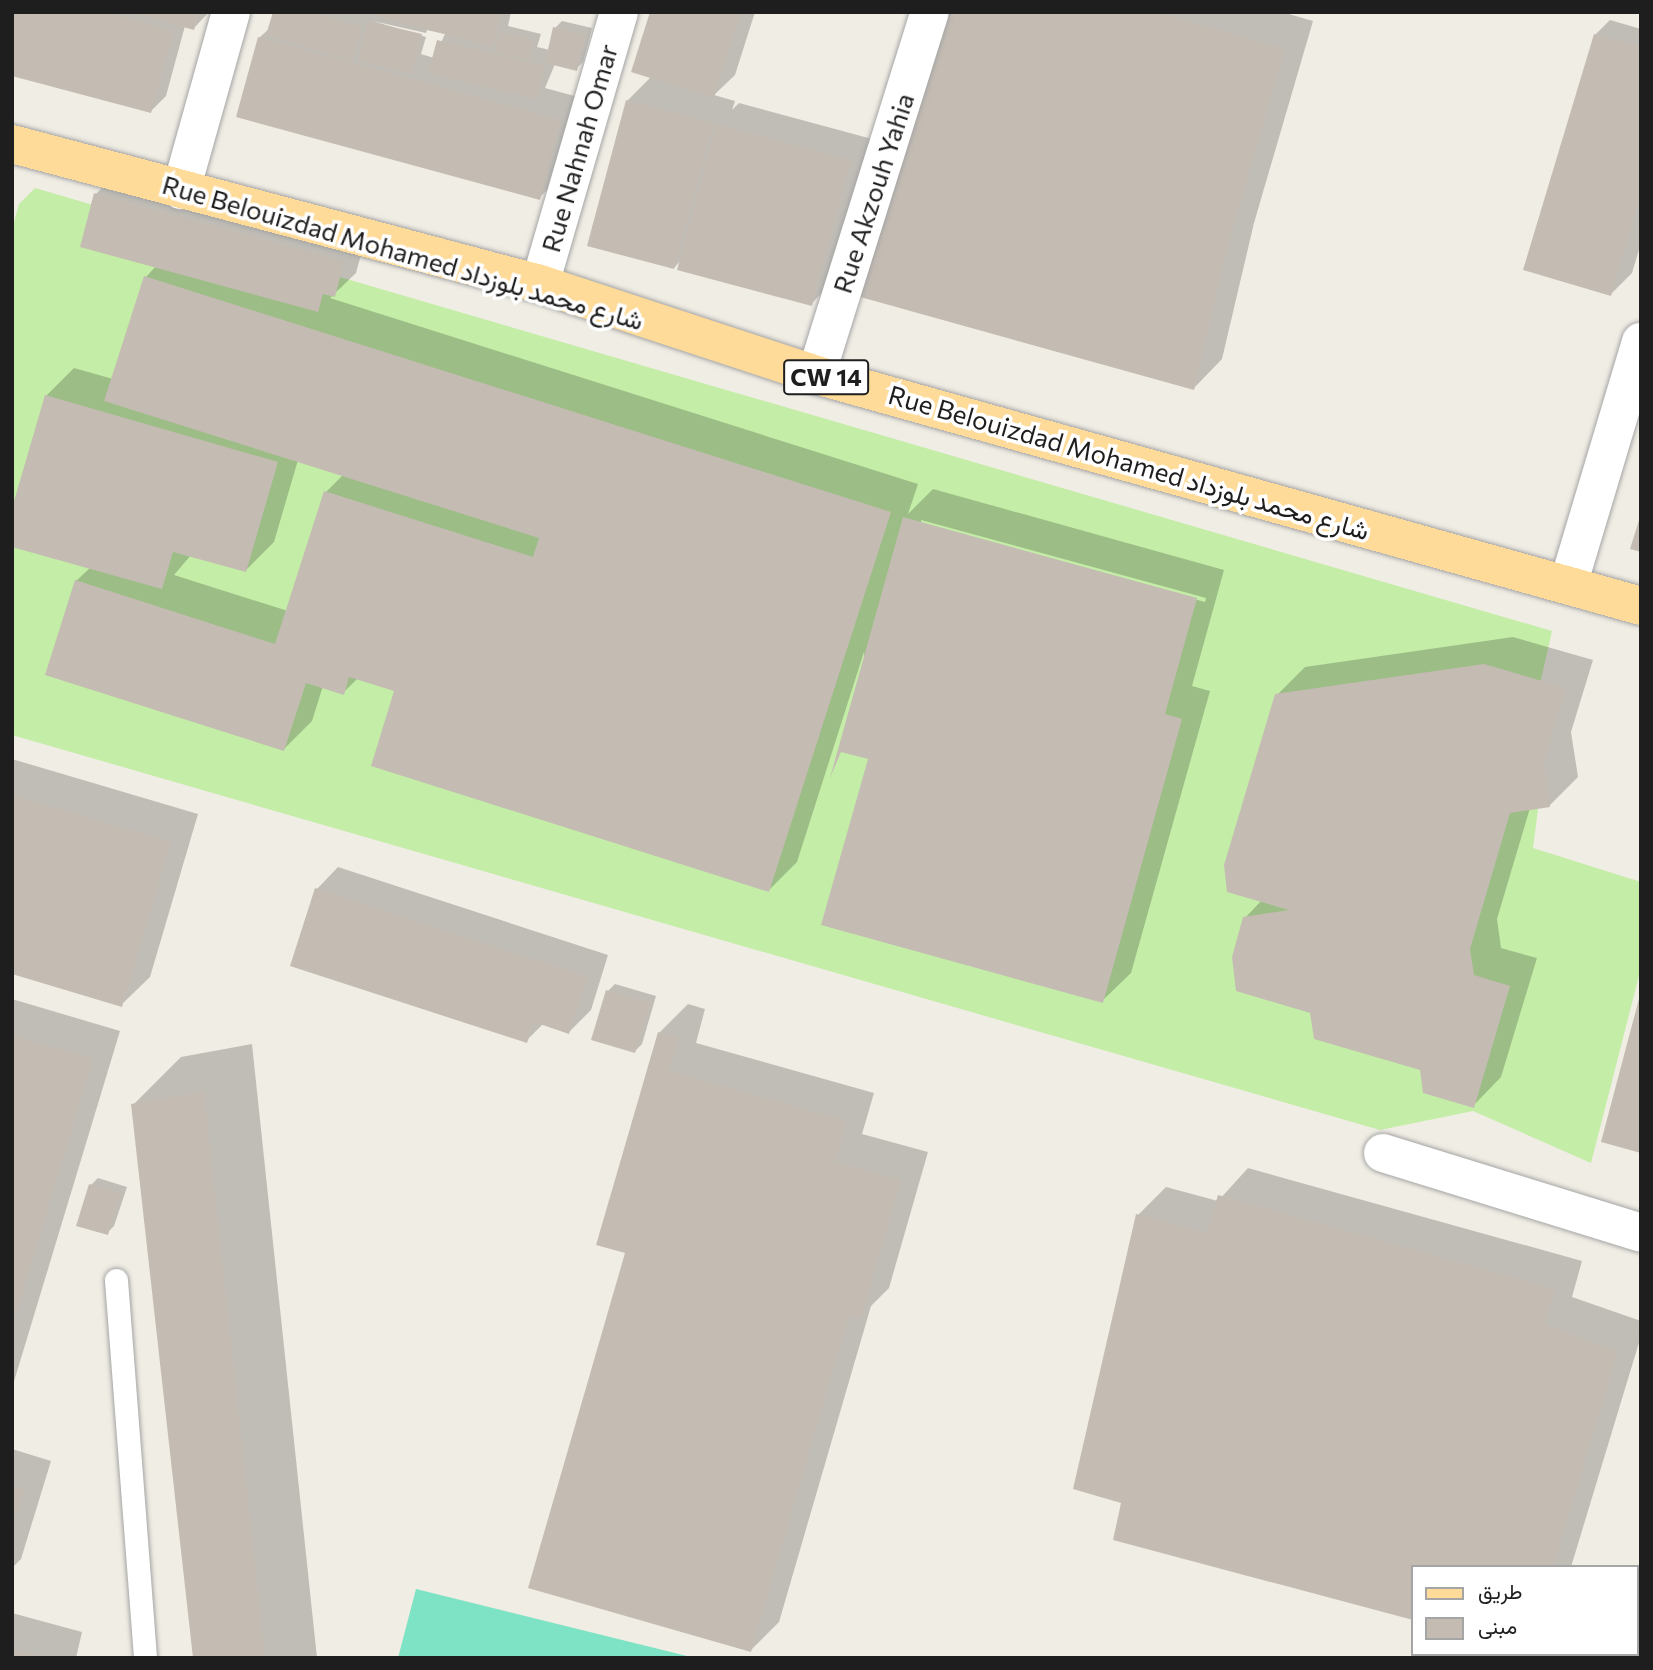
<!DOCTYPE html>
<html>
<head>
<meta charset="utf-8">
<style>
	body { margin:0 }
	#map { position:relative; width:1653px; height:1670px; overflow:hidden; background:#f0ede4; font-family:Commissioner,Vazirmatn,sans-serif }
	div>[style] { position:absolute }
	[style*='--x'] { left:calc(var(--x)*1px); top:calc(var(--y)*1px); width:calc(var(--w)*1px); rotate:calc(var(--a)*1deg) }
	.grass>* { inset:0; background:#c4eda7 }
	.pitch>* { inset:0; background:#7de3c4 }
	.shadow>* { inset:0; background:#0003 }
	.building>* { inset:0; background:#c4bcb3 }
	.roads { filter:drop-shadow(0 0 2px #a5a5a5) drop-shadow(0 0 2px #a5a5a5) }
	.service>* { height:23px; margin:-11.5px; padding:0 11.5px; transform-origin:11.5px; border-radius:11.5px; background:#fff }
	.minor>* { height:38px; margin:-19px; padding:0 19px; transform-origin:19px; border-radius:19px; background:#fff }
	.primary>* { height:38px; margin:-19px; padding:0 19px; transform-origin:19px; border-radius:19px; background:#ffdb99 }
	span { translate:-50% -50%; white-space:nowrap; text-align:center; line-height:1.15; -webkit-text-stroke:7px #fff; paint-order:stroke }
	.shield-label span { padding:2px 5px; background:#fff; border:2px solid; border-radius:5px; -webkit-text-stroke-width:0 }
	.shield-label { font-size:24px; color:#1e1e1e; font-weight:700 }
	.street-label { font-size:26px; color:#1e1e1e }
	.frame { position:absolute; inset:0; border:14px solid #1e1e1e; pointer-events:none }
	.legend { position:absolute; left:1411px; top:1565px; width:228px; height:91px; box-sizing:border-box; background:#fff; border:2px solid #a5a5a5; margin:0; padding:9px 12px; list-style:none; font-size:21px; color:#1e1e1e }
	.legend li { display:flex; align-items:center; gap:14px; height:35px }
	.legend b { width:35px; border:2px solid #a5a5a5 }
</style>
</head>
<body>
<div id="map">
	<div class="grass">
		<i style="clip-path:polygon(35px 188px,1552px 631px,1517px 786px,1540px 794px,1533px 848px,1641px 882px,1641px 968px,1591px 1163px,1473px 1111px,1380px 1130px,12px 735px,12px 229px,19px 204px)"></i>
	</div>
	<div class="pitch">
		<i style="clip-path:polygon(416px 1589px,695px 1658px,398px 1658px)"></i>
	</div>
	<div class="shadow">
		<i style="clip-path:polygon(12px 12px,209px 12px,194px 28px,185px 26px,166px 96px,151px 111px)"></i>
		<i style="clip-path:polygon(evenodd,275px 12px,511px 12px,508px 26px,541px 34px,537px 47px,550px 50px,555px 28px,562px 21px,592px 28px,583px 62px,576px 69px,555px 64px,545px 88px,582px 98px,561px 176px,539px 198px,259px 38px,271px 27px,275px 12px,373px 21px,426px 33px,427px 30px,445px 34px,434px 58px,421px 54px,426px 37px,373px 21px)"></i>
		<i style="clip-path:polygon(652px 12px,755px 12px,735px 75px,714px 95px,735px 101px,732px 110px,739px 103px,872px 139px,833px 282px,811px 304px,681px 260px,674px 268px,589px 245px,628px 100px,651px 77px)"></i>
		<i style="clip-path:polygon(935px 12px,1282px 12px,1313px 21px,1254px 223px,1222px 359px,1194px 388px)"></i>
		<i style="clip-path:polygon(1610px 20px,1641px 29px,1641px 243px,1632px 273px,1611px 294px,1595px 35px)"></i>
		<i style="clip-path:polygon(evenodd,118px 172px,365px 240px,356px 273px,330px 298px,918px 484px,908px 514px,933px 489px,1224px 570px,1192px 686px,1210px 691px,1131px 973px,1102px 1001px,870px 758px,864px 652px,797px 862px,769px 890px,396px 690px,358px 678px,343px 693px,323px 686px,312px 721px,284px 749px,76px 581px,91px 567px,46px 396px,74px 368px,113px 379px,146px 277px,156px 266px,96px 194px,118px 172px,298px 460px,343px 475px,326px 492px,288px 611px,174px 575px,191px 555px,246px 570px,274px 542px,298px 460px,118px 172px,921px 520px,1206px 598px,1205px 602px,921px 523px,921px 520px)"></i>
		<i style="clip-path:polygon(1513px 637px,1593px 660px,1571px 732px,1578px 777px,1549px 806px,1530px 808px,1497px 919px,1501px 948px,1537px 958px,1501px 1077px,1473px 1106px,1421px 1069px,1311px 1011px,1245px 918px,1262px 900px,1277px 695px,1305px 667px)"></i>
		<i style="clip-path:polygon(12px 759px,198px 814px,150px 977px,121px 1005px,12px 972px)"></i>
		<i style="clip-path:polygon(338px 867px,608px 955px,591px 1010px,569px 1032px,543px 1024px,526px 1041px,317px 889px)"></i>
		<i style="clip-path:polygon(615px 984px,656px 996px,642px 1044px,635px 1051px,608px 991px)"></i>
		<i style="clip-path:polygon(12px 999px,120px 1031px,12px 1388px)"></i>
		<i style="clip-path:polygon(688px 1004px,705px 1009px,696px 1043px,874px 1093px,862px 1134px,928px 1152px,889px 1288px,871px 1306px,779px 1622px,751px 1650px,627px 1252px,598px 1244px,660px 1032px)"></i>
		<i style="clip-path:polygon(252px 1044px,317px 1658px,195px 1658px,133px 1105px,181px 1057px)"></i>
		<i style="clip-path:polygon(1248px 1168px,1582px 1261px,1572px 1297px,1641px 1321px,1641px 1336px,1571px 1567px,1413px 1567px,1413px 1618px,1115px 1539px,1123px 1501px,1138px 1215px,1166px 1187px,1218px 1201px)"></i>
		<i style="clip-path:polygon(98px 1178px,127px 1187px,114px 1226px,107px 1233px,91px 1185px)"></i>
		<i style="clip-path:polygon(12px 1449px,51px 1461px,21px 1559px,12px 1568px)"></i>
		<i style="clip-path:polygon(12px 1613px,82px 1632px,76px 1658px,12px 1658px)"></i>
	</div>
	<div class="building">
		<i style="clip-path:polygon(12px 12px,106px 12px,174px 31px,151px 113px,12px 76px)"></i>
		<i style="clip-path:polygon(131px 12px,199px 12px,194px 30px)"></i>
		<i style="clip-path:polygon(273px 12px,312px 12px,362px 27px,352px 61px,266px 35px)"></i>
		<i style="clip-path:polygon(362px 12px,501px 12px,493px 47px)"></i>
		<i style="clip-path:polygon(650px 12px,741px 12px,714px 98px,631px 72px)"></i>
		<i style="clip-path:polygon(933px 12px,1157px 12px,1285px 49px,1226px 252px,1194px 390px,846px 293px)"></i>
		<i style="clip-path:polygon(367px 21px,422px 34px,412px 74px,358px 61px)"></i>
		<i style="clip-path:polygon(553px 27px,586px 35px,577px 71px,545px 63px)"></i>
		<i style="clip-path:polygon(499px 32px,535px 40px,529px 60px,494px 52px)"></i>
		<i style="clip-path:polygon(1594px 34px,1641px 47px,1641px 192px,1611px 296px,1523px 270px)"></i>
		<i style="clip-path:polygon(258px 37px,561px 120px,540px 200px,236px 117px)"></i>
		<i style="clip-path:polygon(437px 40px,545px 66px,537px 99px,428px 73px)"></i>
		<i style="clip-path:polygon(626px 100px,714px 123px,674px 269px,587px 246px)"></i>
		<i style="clip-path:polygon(716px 124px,851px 160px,812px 306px,677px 270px)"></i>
		<i style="clip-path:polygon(94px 193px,344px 261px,335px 297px,323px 294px,318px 312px,80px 247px)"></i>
		<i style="clip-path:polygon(144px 276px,891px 512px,769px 892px,371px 766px,394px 691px,349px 677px,344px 695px,306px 683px,284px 751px,45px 675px,75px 580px,275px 644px,324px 491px,533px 557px,539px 538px,104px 401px)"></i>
		<i style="clip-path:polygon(45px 395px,278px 462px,246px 572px,173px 552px,162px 589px,12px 547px,12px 508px)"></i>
		<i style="clip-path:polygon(903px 517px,1197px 598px,1165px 714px,1182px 719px,1103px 1003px,821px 925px,868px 759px,841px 752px,830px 778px)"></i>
		<i style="clip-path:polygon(1640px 517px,1641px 517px,1641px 552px,1630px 549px)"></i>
		<i style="clip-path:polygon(1484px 664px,1566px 688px,1544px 762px,1550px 807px,1510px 813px,1470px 949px,1474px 975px,1510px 986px,1474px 1108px,1423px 1093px,1420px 1070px,1314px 1039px,1310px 1013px,1236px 991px,1232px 957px,1243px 917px,1289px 910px,1227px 892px,1224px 865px,1275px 694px)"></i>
		<i style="clip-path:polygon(12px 795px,171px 842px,122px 1007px,12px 974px)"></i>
		<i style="clip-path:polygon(315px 888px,588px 977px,569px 1034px,534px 1022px,527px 1043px,290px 966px)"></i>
		<i style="clip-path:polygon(606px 990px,651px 1003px,635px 1053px,591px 1040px)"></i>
		<i style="clip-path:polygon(1640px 995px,1641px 995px,1641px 1153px,1601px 1142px)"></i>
		<i style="clip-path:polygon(658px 1032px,678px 1037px,669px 1071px,847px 1121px,835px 1162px,901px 1180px,861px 1318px,849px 1315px,751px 1652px,528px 1588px,625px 1253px,596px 1245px)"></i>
		<i style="clip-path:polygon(12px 1035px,93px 1059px,13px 1324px,12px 1324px)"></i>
		<i style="clip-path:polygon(204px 1092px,265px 1658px,193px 1658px,131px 1104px)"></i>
		<i style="clip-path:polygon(89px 1184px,121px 1194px,108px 1235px,76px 1226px)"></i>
		<i style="clip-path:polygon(1218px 1195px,1555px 1289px,1545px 1325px,1618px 1351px,1553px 1567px,1413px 1567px,1413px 1620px,1113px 1540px,1121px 1503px,1073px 1489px,1136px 1214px,1207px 1233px)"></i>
		<i style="clip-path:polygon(12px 1485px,24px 1489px,13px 1525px,12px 1525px)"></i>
		<i style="clip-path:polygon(12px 1648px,44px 1657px,44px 1658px,12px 1658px)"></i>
	</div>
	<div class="roads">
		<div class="service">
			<i style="--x:116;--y:1280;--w:379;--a:85.6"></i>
		</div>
		<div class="minor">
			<i style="--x:181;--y:190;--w:185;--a:-74.3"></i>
			<i style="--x:540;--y:284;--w:283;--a:-73.8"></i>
			<i style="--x:816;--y:375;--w:380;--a:-72.6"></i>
			<i style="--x:1568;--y:585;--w:254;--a:-73.3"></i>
			<i style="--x:1383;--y:1153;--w:270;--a:17.2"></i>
		</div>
		<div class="primary">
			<i style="--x:12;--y:144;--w:546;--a:14.85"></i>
			<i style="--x:540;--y:284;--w:291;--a:18.2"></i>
			<i style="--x:816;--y:375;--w:857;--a:15.64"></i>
		</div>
	</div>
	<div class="shield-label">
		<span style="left:826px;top:377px">CW 14</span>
	</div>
	<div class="street-label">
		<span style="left:579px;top:148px;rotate:-74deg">Rue Nahnah Omar</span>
		<span style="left:873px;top:193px;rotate:-72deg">Rue Akzouh Yahia</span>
		<span style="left:403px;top:252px;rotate:16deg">Rue Belouizdad Mohamed شارع محمد بلوزداد</span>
		<span style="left:1129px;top:462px;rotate:16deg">Rue Belouizdad Mohamed شارع محمد بلوزداد</span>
	</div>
	<div class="frame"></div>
	<ul class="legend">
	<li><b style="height:9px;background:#ffdb99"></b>طريق</li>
	<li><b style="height:19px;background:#c4bcb3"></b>مبنى</li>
	</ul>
</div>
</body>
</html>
